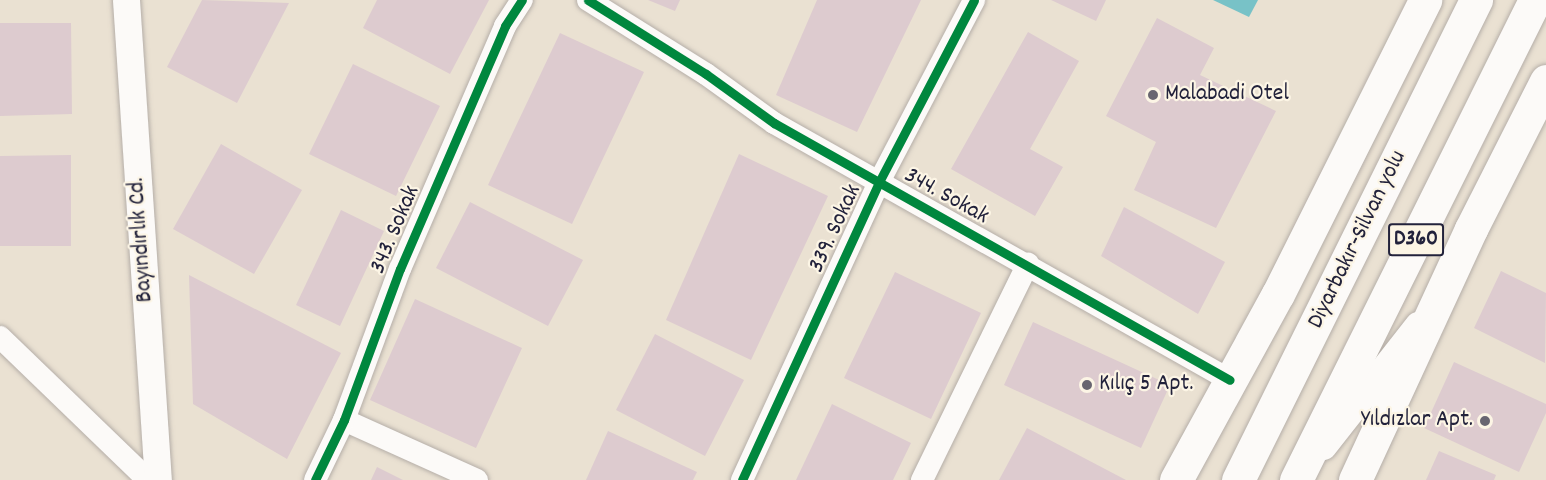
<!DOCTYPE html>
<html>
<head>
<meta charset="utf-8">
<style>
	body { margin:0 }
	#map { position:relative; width:1546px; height:480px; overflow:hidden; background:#eae1d2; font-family:Dekko,sans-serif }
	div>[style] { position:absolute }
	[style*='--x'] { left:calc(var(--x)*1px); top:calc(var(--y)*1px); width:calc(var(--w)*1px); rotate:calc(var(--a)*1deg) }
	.water>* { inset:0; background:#78c2c7 }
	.building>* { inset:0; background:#ddcbcf }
	.roads { filter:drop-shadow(0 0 2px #b5aea8) drop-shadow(0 0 2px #b5aea8) }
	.minor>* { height:22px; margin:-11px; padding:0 11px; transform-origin:11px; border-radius:11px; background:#fcfaf8 }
	.tertiary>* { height:27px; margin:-13.5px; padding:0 13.5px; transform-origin:13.5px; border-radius:13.5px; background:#fcfaf8 }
	.trunk>* { height:33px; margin:-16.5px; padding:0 16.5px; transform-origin:16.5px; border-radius:16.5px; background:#fcfaf8 }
	.cycleway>* { height:9px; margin:-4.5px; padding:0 4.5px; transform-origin:4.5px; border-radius:4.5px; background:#00873e }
	.dots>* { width:16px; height:16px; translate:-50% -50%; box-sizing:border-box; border:3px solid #fcf5e5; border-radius:50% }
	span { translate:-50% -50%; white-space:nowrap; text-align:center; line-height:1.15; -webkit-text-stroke:4.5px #fcf5e5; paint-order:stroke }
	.shield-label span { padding:2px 4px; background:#fcf5e5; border:2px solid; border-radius:4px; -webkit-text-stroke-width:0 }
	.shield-label { font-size:22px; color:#22223b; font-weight:700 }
	.poi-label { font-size:24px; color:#22223b }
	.left { translate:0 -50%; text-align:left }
	.right { translate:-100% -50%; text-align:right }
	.street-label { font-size:24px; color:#22223b }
</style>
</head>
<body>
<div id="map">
	<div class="water">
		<i style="clip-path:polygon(1213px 0,1258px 0,1249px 17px)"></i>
	</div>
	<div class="building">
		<i style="clip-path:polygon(202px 0,289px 3px,237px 103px,167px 67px)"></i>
		<i style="clip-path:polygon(377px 0,489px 0,450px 74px,363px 28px)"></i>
		<i style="clip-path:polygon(648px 0,680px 0,675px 11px)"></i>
		<i style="clip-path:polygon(817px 0,921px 0,857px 132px,776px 95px)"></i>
		<i style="clip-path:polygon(1051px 0,1106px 0,1096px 21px)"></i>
		<i style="clip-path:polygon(1157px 18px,1214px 48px,1200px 75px,1276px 111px,1216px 228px,1134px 190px,1156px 142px,1106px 116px)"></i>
		<i style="clip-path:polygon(0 23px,71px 23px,72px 114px,0 116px)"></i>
		<i style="clip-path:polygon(1028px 32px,1079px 61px,1030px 149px,1063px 167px,1035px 216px,951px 169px)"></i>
		<i style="clip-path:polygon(560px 33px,644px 72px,572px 224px,488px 185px)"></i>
		<i style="clip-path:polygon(353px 64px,440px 106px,396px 196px,309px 154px)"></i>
		<i style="clip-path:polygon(221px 144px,302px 190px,254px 274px,173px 229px)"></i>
		<i style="clip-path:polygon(739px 154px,828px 196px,751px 360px,666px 320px)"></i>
		<i style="clip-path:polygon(71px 155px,71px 246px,0 246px,0 156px)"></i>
		<i style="clip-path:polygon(470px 202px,583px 260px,548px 326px,436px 268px)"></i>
		<i style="clip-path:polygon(1124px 207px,1225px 262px,1198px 314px,1101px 256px)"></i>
		<i style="clip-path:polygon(341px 210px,384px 231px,340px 326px,296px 305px)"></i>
		<i style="clip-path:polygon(1501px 271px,1546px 293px,1545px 363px,1474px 328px)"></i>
		<i style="clip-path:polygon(895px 272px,981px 313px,931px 419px,844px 378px)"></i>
		<i style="clip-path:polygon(189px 275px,341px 353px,287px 459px,193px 404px)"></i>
		<i style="clip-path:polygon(415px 299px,522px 348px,476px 448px,370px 400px)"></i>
		<i style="clip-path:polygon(1033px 322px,1170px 385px,1141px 448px,1004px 385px)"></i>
		<i style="clip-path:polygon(655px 334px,744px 380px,705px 456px,616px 410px)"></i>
		<i style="clip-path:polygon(1454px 362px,1546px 404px,1546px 413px,1519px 472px,1424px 428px)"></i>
		<i style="clip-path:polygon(832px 404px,911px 443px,893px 480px,796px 480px)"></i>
		<i style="clip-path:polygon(1027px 428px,1126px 480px,999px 480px)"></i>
		<i style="clip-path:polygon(608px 431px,697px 472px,693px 480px,586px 480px)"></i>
		<i style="clip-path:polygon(1439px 451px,1496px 475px,1494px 480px,1426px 480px)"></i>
		<i style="clip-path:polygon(377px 467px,403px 480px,371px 480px)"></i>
	</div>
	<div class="roads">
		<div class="minor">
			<i style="--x:588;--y:0;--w:139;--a:32.1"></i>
			<i style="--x:706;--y:74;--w:84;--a:35.8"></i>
			<i style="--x:774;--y:123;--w:523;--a:29.41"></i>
			<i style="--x:0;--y:337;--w:206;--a:44"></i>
			<i style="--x:344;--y:420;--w:146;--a:24.3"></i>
			<i style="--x:315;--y:480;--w:67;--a:-64.2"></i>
			<i style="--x:344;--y:420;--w:161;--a:-69.7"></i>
			<i style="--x:400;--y:269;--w:265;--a:-66.6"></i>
			<i style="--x:505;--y:26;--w:31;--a:-57"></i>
			<i style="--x:742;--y:480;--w:328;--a:-65.3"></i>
			<i style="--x:879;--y:182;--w:205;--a:-62.4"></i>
			<i style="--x:922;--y:480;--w:241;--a:-63.9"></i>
		</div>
		<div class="tertiary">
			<i style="--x:126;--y:0;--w:481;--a:86.2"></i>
			<i style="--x:1323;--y:446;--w:154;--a:-51.9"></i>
		</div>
		<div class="trunk">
			<i style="--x:1176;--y:480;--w:212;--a:-61.3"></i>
			<i style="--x:1278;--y:294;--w:329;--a:-63.4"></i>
			<i style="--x:1238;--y:480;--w:536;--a:-63.63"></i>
			<i style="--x:1296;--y:480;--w:536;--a:-63.53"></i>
			<i style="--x:1355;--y:480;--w:277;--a:-65.2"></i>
			<i style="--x:1471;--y:229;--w:166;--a:-63.1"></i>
		</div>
	</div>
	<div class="cycleway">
		<i style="--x:588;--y:0;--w:139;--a:32.1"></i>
		<i style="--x:706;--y:74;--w:84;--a:35.8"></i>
		<i style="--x:774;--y:123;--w:523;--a:29.41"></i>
		<i style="--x:315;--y:480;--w:67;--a:-64.2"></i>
		<i style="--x:344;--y:420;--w:161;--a:-69.7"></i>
		<i style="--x:400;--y:269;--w:265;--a:-66.6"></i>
		<i style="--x:505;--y:26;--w:31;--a:-57"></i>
		<i style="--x:742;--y:480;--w:328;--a:-65.3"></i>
		<i style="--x:879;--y:182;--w:205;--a:-62.4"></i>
	</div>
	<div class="dots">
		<i style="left:1153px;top:95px;background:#686570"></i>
		<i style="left:1087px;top:385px;background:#686570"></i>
		<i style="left:1485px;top:421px;background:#686570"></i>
	</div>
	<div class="shield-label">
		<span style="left:1416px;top:240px">D360</span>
	</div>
	<div class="poi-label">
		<span class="left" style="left:1165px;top:95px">Malabadi Otel</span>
		<span class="left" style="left:1099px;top:385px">Kılıç 5 Apt.</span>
		<span class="right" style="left:1473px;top:421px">Yıldızlar Apt.</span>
	</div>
	<div class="street-label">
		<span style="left:946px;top:197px;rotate:29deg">344. Sokak</span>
		<span style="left:836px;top:229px;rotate:-65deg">339. Sokak</span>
		<span style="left:396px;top:230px;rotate:-67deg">343. Sokak</span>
		<span style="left:142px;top:240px;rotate:-94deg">Bayındırlık Cd.</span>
		<span style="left:1358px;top:240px;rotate:-64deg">Diyarbakır-Silvan yolu</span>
	</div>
</div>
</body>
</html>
